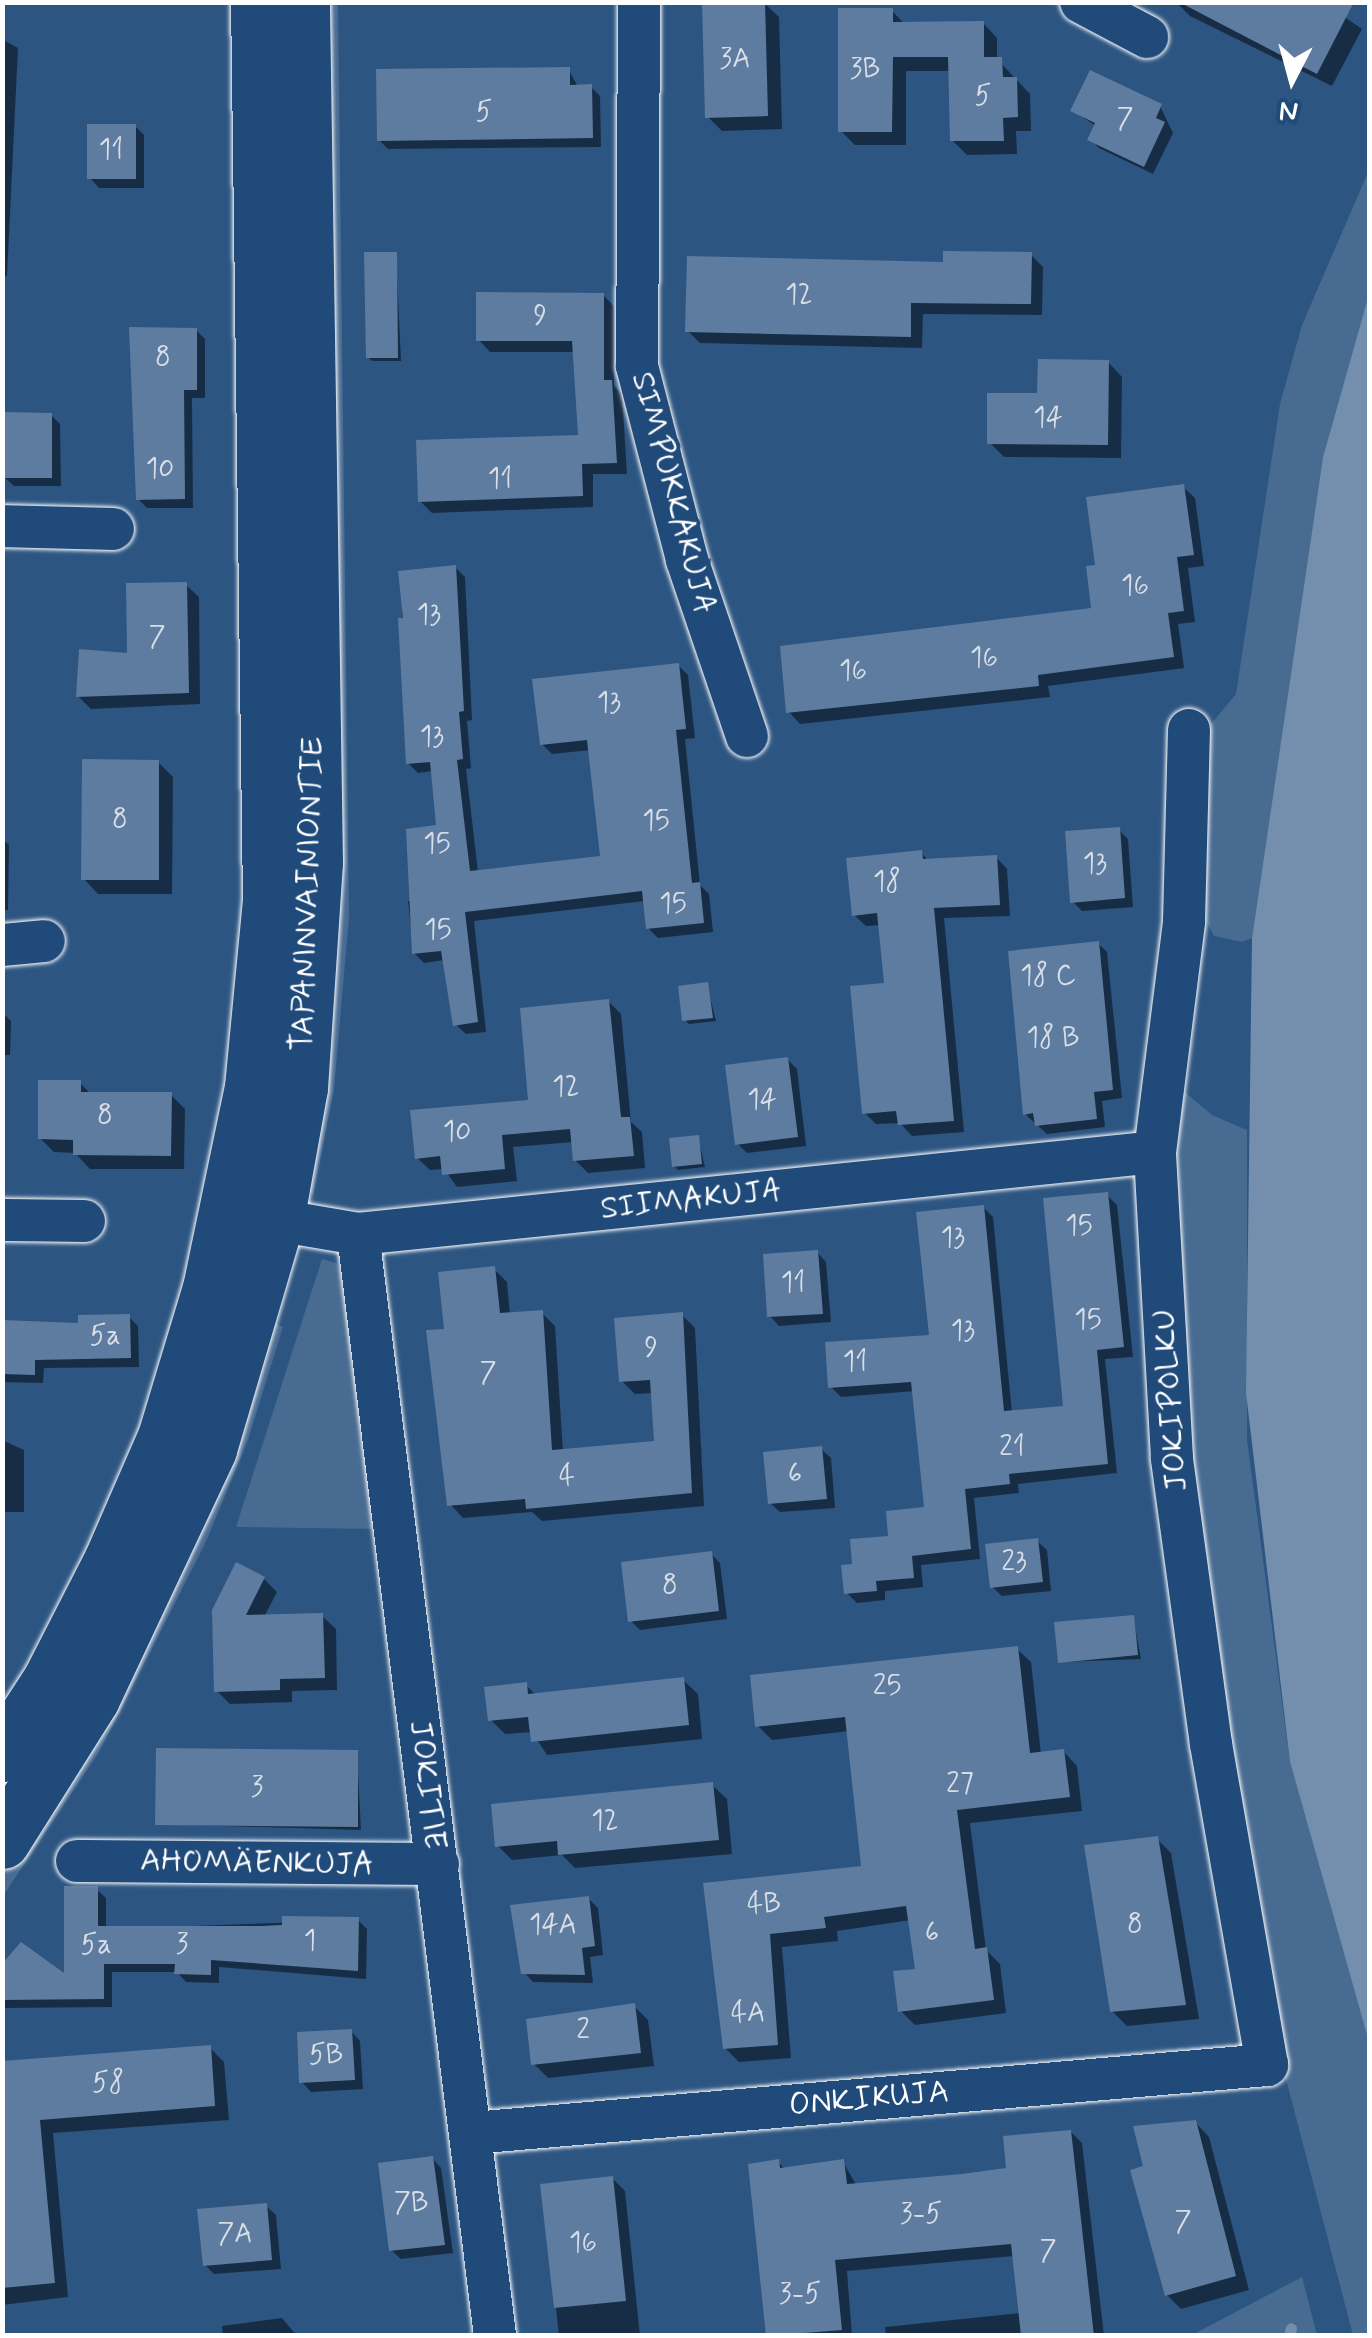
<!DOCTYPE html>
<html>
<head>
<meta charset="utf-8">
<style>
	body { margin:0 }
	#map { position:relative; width:1372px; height:2338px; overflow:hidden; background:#2c5582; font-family:Mynerve,sans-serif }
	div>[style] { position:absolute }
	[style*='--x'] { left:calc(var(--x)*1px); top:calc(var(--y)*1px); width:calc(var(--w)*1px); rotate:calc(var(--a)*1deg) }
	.green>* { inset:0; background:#486b92 }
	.water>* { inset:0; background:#748fad }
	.shadow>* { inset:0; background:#0007 }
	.stream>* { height:11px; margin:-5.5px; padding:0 5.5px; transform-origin:5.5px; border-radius:5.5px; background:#748fad }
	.building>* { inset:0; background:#5e7c9f }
	.roads { filter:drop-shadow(0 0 2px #fff) drop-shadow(0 0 2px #fff) }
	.street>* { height:42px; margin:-21px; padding:0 21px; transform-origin:21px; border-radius:21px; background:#1f4a7a }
	.primary>* { height:55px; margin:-27.5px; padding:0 27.5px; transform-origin:27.5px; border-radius:27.5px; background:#1f4a7a }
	span { translate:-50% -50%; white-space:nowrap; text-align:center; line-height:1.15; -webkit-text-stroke:8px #1f4a7a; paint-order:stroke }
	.number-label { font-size:28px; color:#d7dee7 }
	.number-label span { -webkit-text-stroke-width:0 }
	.street-label { font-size:32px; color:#fff }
	.frame { position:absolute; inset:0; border:5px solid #fff; pointer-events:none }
	.north { position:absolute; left:1242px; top:30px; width:100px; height:100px; -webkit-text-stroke:8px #1f4a7a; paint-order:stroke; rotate:186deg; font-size:28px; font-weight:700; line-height:40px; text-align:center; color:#fff }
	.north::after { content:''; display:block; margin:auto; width:35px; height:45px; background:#fff; clip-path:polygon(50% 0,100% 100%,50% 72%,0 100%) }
</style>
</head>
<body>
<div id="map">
	<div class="green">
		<i style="clip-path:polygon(338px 2px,349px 917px,334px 1089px,313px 1195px,306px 1185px,316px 3px)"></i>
		<i style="clip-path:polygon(1369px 170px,1369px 294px,1323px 457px,1252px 938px,1242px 942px,1214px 936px,1202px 913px,1201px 736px,1236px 694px,1280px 404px,1302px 325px)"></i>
		<i style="clip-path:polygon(1181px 1089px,1212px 1115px,1247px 1130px,1247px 1440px,1290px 1762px,1369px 2042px,1369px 2335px,1353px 2335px,1281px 2060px,1188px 1478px,1170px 1119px)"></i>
		<i style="clip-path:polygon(322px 1259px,336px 1263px,346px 1278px,376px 1529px,236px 1527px)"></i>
		<i style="clip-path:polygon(266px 1319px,283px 1327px,248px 1440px,205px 1544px,99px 1752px,3px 1896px,3px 1863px)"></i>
		<i style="clip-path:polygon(1302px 2277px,1317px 2335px,1193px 2335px,1194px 2334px)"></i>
	</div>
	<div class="water">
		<i style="clip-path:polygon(1369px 294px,1369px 2042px,1290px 1762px,1246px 1393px,1252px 938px,1323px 457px)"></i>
	</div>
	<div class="shadow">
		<i style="clip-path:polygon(1176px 2px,1323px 2px,1362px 29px,1332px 86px,1190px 16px)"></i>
		<i style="clip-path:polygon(764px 3px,779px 17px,782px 129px,722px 131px,707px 116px)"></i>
		<i style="clip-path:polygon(892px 11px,905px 24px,983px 23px,997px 38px,997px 59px,1030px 94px,1031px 131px,1016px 131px,1017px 154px,967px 155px,952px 140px,951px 71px,906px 71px,906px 145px,855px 145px,841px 131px)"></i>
		<i style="clip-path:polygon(2px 39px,18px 48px,7px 276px,2px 276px)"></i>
		<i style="clip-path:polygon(569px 70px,578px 87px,591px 87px,600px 96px,601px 147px,388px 149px,379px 140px)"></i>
		<i style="clip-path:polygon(1160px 106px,1173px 133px,1153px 174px,1099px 148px,1090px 139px,1096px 126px,1073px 111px)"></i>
		<i style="clip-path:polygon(135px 126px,144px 135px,144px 188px,99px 188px,90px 178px)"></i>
		<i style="clip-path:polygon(396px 254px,401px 361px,372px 361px,368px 357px)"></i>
		<i style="clip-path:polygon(1031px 255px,1043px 267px,1042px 315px,923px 314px,922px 348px,700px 343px,688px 331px,945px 265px)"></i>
		<i style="clip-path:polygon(603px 295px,614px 306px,614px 386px,622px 394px,627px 474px,593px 474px,593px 507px,432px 513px,420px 501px,580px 438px,575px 352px,490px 352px,479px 340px)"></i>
		<i style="clip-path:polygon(196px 330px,205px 339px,205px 398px,192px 398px,193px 508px,147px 508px,138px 499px)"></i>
		<i style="clip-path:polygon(1108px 362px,1122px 377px,1121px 458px,1004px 457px,990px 443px,1040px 396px)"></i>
		<i style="clip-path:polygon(51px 415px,60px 424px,61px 486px,14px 486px,4px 477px)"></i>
		<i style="clip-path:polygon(1183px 487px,1195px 498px,1204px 566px,1188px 568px,1195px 622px,1178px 624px,1184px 668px,1048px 686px,1050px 697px,800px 724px,789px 712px,1094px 611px,1098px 568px)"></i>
		<i style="clip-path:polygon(455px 567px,465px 577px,472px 720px,467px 721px,471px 768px,466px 769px,478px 872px,603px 858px,591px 750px,552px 754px,542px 744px,678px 665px,688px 675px,695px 738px,685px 739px,700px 885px,709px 894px,713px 932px,658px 938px,648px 928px,645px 901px,474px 921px,486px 1032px,466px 1034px,456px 1025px,445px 960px,424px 963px,414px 953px,408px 901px,416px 901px,439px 827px,433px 771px,418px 773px,408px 763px,401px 573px)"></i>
		<i style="clip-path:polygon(186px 585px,199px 597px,200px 704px,91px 709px,78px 696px,129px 656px)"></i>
		<i style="clip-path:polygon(2px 617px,5px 619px,2px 733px)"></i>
		<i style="clip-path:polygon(158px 762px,173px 777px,172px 894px,98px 894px,84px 879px)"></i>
		<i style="clip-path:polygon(1119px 830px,1128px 839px,1133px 907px,1082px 911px,1073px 902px)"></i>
		<i style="clip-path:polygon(2px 839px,9px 845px,8px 910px,2px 910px)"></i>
		<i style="clip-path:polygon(921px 853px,929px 861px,996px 857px,1007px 869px,1010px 916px,944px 918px,964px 1132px,912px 1136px,900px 1123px,876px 1124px,865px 1113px,886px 986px,881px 925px,866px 926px,854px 915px)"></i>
		<i style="clip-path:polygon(1098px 943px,1107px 952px,1122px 1098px,1102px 1101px,1105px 1127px,1047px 1134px,1025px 1114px)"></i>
		<i style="clip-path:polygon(707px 985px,716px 1021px,689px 1024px,685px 1020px)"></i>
		<i style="clip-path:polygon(609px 1002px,621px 1014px,631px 1122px,642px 1132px,645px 1168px,588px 1173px,575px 1160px,574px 1142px,513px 1147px,517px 1181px,457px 1187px,444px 1169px,430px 1170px,417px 1158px,531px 1102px)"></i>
		<i style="clip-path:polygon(2px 1012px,11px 1021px,10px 1055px,2px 1055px)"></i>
		<i style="clip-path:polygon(788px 1060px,797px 1069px,806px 1146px,747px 1153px,737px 1143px)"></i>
		<i style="clip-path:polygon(80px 1083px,91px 1094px,171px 1095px,185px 1109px,184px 1169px,90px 1169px,75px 1153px,54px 1152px,40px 1138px)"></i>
		<i style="clip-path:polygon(698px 1137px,705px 1167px,678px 1170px,674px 1166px)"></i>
		<i style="clip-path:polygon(1107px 1195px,1117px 1205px,1133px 1357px,1105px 1359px,1117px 1473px,1018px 1484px,1019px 1493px,974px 1498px,980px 1559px,921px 1565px,923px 1587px,885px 1591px,885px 1600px,857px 1603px,847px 1593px,855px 1566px,927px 1510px,915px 1391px,841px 1397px,831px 1387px,932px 1337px,983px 1207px,993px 1217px,1012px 1413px,1065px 1408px)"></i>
		<i style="clip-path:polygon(817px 1252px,826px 1262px,831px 1322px,779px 1326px,770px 1316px)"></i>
		<i style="clip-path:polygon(494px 1269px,507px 1282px,510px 1315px,542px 1313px,555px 1326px,563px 1452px,657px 1443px,653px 1393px,635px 1394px,622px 1381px,682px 1315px,695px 1328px,704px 1506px,542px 1521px,532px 1512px,463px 1518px,450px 1504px,447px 1332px)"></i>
		<i style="clip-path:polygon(129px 1317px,138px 1326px,139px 1367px,44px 1368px,43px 1383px,2px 1382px,2px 1323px,81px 1325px)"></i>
		<i style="clip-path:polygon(2px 1440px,24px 1450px,24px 1512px,2px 1512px)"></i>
		<i style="clip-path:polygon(821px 1449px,831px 1458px,835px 1508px,780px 1512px,770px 1503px)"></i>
		<i style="clip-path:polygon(1037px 1541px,1047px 1550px,1051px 1591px,1002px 1596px,992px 1587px)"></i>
		<i style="clip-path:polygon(711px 1554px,720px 1563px,727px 1619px,640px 1630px,631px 1621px)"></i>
		<i style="clip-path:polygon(264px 1579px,277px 1592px,264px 1617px,322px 1616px,336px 1629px,337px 1690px,292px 1691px,292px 1702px,230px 1704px,217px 1691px,214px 1611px)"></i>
		<i style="clip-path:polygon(1133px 1617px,1141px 1659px,1061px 1662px)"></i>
		<i style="clip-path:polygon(1017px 1649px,1031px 1662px,1041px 1754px,1064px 1752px,1077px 1766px,1082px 1811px,970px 1823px,986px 1950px,1000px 1964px,1006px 2013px,915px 2025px,901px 2011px,917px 1971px,911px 1920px,837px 1931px,838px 1941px,782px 1947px,791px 2058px,739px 2062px,725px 2048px,705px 1885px,864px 1868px,849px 1731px,772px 1740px,758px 1726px)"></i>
		<i style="clip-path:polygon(683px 1680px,698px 1694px,702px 1739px,547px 1755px,532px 1732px,505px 1734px,491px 1720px,526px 1685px,537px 1696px)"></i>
		<i style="clip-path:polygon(357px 1753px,361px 1830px,158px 1824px)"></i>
		<i style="clip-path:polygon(712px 1785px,727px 1799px,732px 1854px,575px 1868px,562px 1855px,512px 1860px,498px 1846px)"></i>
		<i style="clip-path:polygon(1157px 1839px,1171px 1853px,1199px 2019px,1127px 2026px,1112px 2011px)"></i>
		<i style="clip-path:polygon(96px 1889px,106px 1898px,106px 1929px,358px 1920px,367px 1929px,366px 1979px,219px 1967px,219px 1983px,186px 1982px,177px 1972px,112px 1972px,112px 2007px,2px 2008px,2px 1968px,67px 1978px)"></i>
		<i style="clip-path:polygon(588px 1898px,598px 1908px,603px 1955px,590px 1957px,593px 1983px,533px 1982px,524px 1972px)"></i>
		<i style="clip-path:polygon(634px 2006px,648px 2020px,654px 2066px,548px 2078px,534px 2064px)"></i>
		<i style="clip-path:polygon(351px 2031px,360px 2041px,363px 2089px,311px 2092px,302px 2082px)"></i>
		<i style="clip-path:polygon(210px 2048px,224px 2062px,229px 2120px,53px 2133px,68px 2297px,2px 2305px,2px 2064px)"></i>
		<i style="clip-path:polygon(1195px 2122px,1209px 2137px,1249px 2290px,1181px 2309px,1167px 2295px,1146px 2167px)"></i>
		<i style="clip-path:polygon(1070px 2131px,1082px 2143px,1104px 2336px,886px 2336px,885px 2327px,1021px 2313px,1014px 2256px,847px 2271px,852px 2336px,768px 2336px,778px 2162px,786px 2170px,843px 2162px,857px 2186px,1009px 2170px)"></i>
		<i style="clip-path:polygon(432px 2158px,441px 2168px,453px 2253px,401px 2259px,391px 2250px)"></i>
		<i style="clip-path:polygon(612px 2178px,625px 2191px,640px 2336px,559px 2336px,543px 2186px)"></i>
		<i style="clip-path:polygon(266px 2206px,276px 2215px,281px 2269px,214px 2274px,205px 2265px)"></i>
		<i style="clip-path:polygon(282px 2318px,297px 2336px,223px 2336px,222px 2326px)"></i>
	</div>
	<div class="stream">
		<i style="--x:1289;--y:2336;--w:8;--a:-76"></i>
	</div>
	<div class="building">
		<i style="clip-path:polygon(702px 2px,765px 2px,768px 116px,705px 118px)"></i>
		<i style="clip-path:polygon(1179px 2px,1354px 2px,1317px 74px)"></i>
		<i style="clip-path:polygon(838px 8px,893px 8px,893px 22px,984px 21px,984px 57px,1002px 57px,1003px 77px,1017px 77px,1018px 117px,1003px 118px,1004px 141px,950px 141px,948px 57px,893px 57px,892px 132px,838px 132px)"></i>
		<i style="clip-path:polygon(570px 67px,570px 85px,592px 84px,593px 138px,377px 141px,376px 69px)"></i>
		<i style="clip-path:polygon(1090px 70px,1162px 104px,1156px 118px,1165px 122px,1144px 167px,1087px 140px,1095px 123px,1070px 111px)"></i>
		<i style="clip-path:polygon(87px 124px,136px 124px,136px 179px,87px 179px)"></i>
		<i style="clip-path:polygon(943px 251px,1032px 252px,1031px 304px,911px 303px,911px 337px,685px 332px,687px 256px,943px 262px)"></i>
		<i style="clip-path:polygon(364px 252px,397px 252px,398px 358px,366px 358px)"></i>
		<i style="clip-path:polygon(476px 292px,604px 293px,604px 380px,612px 380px,617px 463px,582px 464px,583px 496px,418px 502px,416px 440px,578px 435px,572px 341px,476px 341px)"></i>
		<i style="clip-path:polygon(129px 327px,197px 328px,197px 390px,184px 390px,185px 499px,136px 500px)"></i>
		<i style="clip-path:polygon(1038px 359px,1109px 360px,1108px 445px,987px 444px,987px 393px,1037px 393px)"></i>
		<i style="clip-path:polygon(2px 412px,52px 413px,52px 478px,2px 478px)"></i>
		<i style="clip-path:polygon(1184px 484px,1194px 555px,1177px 557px,1184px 611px,1168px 613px,1174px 657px,1038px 675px,1039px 686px,786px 713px,780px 646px,1091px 608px,1086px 566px,1095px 565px,1086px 497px)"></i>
		<i style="clip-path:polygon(456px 565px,464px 711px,459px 712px,463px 759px,457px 760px,470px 871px,600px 856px,587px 740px,540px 745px,532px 679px,679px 663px,686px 729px,676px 730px,692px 883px,700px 882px,704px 923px,646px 929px,642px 891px,465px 912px,478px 1022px,453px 1026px,441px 951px,412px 954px,406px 829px,436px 825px,430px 762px,406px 764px,398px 618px,403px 618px,398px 571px)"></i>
		<i style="clip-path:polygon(187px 582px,189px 693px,76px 697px,79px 649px,127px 653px,126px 583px)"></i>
		<i style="clip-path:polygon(82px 759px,159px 760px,159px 880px,81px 880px)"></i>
		<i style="clip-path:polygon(1120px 827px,1125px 898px,1070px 903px,1065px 831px)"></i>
		<i style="clip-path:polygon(922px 850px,923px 859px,997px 855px,1000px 905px,934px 908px,954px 1121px,898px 1125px,896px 1111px,862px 1114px,850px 986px,884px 983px,877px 913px,852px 916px,846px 858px)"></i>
		<i style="clip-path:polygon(1099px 941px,1113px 1090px,1094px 1092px,1097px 1119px,1035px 1126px,1033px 1113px,1023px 1115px,1008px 951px)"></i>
		<i style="clip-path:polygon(708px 982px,713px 1018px,682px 1021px,678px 986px)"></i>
		<i style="clip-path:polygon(609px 999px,621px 1117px,630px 1117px,634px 1156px,573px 1161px,570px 1129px,502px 1135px,505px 1169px,442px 1175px,440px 1156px,415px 1159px,410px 1110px,528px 1100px,520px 1008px)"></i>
		<i style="clip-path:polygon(788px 1057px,798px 1137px,735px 1145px,725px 1065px)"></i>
		<i style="clip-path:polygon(38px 1080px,81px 1080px,81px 1092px,172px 1092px,171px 1156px,73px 1155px,73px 1140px,38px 1139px)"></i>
		<i style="clip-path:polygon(699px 1135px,702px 1164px,672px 1167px,669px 1138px)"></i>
		<i style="clip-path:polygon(1108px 1192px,1124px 1347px,1097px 1350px,1108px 1464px,1009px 1474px,1010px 1484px,965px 1489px,971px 1549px,912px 1556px,914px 1578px,876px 1581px,877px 1591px,844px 1594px,841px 1565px,852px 1564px,850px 1539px,888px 1536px,886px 1511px,924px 1507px,911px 1382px,828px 1388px,825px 1342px,929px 1335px,916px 1212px,984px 1205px,1004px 1411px,1063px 1406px,1043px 1198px)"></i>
		<i style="clip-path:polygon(818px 1250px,823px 1314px,767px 1317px,763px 1254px)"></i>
		<i style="clip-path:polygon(495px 1266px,500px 1313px,543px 1310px,552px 1450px,654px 1441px,650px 1380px,619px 1382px,614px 1318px,683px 1312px,692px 1493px,526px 1509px,525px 1499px,447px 1506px,426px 1330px,444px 1329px,438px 1272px)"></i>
		<i style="clip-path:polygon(130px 1314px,131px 1358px,35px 1360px,35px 1375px,2px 1374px,2px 1320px,78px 1323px,78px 1315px)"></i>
		<i style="clip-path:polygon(822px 1446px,827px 1499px,768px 1504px,763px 1452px)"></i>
		<i style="clip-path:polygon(1038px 1538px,1043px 1582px,990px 1588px,985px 1544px)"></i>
		<i style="clip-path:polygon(712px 1551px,719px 1611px,628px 1622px,621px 1562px)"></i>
		<i style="clip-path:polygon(236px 1562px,265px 1577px,246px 1615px,323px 1613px,325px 1678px,280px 1679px,280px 1690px,214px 1692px,212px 1610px)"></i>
		<i style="clip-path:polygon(1134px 1615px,1138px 1655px,1058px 1663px,1054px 1622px)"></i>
		<i style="clip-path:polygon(1018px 1646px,1030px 1753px,1064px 1749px,1070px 1797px,957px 1810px,975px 1949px,987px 1947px,994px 2000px,898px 2012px,893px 1971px,915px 1969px,906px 1906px,824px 1917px,826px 1928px,770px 1934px,778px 2045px,723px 2049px,703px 1883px,861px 1866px,845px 1717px,755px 1727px,750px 1675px)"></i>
		<i style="clip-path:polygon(684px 1677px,689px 1725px,531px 1742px,528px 1717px,488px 1721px,484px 1687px,527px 1682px,528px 1694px)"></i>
		<i style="clip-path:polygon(156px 1748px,358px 1750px,358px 1827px,155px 1825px)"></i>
		<i style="clip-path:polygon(713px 1782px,719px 1840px,558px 1855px,557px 1841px,495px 1847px,491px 1804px)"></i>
		<i style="clip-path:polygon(1158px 1836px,1186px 2005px,1110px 2012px,1084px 1845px)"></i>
		<i style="clip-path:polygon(64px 1886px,98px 1886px,98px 1926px,262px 1926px,282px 1925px,282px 1916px,359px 1917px,358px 1971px,211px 1960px,211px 1975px,174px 1974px,175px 1964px,104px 1964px,104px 1999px,2px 2000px,2px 1964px,21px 1942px,64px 1973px)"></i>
		<i style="clip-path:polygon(589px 1896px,595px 1946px,582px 1948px,585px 1975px,521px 1974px,510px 1905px)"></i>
		<i style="clip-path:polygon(635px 2003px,641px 2053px,531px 2065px,526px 2019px)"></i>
		<i style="clip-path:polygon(352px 2029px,355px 2080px,299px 2083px,297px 2032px)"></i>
		<i style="clip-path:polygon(211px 2045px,215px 2106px,40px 2120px,55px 2283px,2px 2288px,2px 2061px)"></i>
		<i style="clip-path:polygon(1196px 2120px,1236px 2276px,1165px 2296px,1130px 2170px,1143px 2166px,1133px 2126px)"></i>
		<i style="clip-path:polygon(1071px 2130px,1094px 2336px,1021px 2336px,1011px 2244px,835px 2260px,842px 2330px,766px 2336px,748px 2164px,779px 2159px,780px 2168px,844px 2159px,847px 2184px,962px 2174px,1006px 2168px,1003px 2136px)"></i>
		<i style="clip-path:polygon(433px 2156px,445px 2245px,389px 2251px,378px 2163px)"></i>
		<i style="clip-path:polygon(613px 2176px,626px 2301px,554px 2308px,540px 2184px)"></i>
		<i style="clip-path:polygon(267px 2203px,272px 2260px,203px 2266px,197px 2209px)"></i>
	</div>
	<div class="roads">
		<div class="street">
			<i style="--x:639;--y:2;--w:364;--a:90.3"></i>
			<i style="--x:637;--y:366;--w:200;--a:75.5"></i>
			<i style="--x:687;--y:560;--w:186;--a:71.2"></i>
			<i style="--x:1081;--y:2;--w:75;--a:27.9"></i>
			<i style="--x:2;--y:526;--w:111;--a:1.5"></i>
			<i style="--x:2;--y:945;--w:42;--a:-5.4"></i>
			<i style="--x:247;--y:1215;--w:113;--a:9.7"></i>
			<i style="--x:358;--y:1234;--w:801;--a:-5.87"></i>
			<i style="--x:2;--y:1220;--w:82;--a:0.7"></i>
			<i style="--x:358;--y:1234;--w:1110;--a:82.91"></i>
			<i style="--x:77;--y:1861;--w:361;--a:0.5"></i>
			<i style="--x:472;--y:2133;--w:798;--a:-4.89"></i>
			<i style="--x:1267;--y:2065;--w:326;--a:-99.9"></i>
			<i style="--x:1211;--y:1744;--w:289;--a:-97.8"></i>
			<i style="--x:1172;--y:1458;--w:306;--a:-93.2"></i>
			<i style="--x:1155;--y:1152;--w:233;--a:-82.8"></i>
			<i style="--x:1184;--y:921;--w:191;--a:-88.5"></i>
		</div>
		<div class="primary">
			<i style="--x:2;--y:1754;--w:88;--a:-57"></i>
			<i style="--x:50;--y:1680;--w:134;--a:-62.9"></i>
			<i style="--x:111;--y:1561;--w:135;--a:-66.5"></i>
			<i style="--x:165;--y:1437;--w:156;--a:-73.2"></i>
			<i style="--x:210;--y:1288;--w:205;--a:-78.2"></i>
			<i style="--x:252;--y:1087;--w:187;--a:-84.5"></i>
			<i style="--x:270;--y:901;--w:899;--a:-90.76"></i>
			<i style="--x:2;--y:1841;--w:169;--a:-57.8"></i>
			<i style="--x:92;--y:1698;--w:275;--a:-64.8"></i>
			<i style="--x:209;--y:1449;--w:238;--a:-73.6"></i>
			<i style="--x:276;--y:1221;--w:135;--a:-79.8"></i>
			<i style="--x:300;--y:1088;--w:226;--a:-86.2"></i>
			<i style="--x:315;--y:862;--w:860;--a:-90.87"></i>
		</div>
	</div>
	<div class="number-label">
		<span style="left:735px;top:60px">3A</span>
		<span style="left:865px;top:70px">3B</span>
		<span style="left:983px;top:97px">5</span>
		<span style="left:484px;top:113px">5</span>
		<span style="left:1125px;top:120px">7</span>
		<span style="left:111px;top:151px">11</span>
		<span style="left:799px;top:296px">12</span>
		<span style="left:540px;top:317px">9</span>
		<span style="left:163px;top:358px">8</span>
		<span style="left:1048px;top:419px">14</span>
		<span style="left:160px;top:470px">10</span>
		<span style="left:500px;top:480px">11</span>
		<span style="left:1135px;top:587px">16</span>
		<span style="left:429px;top:616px">13</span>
		<span style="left:157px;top:638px">7</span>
		<span style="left:984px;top:659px">16</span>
		<span style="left:853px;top:672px">16</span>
		<span style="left:609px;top:704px">13</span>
		<span style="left:432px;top:738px">13</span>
		<span style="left:120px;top:820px">8</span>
		<span style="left:656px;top:822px">15</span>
		<span style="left:437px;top:845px">15</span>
		<span style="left:1095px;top:865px">13</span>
		<span style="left:887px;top:883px">18</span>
		<span style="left:673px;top:905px">15</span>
		<span style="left:438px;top:931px">15</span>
		<span style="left:1048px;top:977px">18 C</span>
		<span style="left:1053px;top:1039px">18 B</span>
		<span style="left:566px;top:1088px">12</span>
		<span style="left:762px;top:1101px">14</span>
		<span style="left:105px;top:1116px">8</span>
		<span style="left:457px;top:1133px">10</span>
		<span style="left:1079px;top:1227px">15</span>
		<span style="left:953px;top:1239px">13</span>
		<span style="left:793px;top:1284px">11</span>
		<span style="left:1088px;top:1321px">15</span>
		<span style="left:963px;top:1332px">13</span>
		<span style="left:105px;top:1337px">5a</span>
		<span style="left:651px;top:1349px">9</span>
		<span style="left:855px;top:1363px">11</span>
		<span style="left:488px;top:1374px">7</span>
		<span style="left:1012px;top:1448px">21</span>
		<span style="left:795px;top:1475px">6</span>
		<span style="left:567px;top:1477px">4</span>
		<span style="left:1014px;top:1563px">23</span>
		<span style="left:670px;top:1586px">8</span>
		<span style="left:887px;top:1687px">25</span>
		<span style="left:960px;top:1785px">27</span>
		<span style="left:257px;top:1788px">3</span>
		<span style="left:605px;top:1822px">12</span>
		<span style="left:764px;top:1905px">4B</span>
		<span style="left:1135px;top:1925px">8</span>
		<span style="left:553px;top:1926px">14A</span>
		<span style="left:932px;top:1934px">6</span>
		<span style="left:310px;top:1942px">1</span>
		<span style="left:182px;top:1945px">3</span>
		<span style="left:96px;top:1946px">5a</span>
		<span style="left:748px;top:2014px">4A</span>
		<span style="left:583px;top:2031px">2</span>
		<span style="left:326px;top:2056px">5B</span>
		<span style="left:108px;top:2084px">58</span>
		<span style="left:411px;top:2204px">7B</span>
		<span style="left:921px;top:2215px">3-5</span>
		<span style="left:1183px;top:2223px">7</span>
		<span style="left:235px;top:2235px">7A</span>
		<span style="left:583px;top:2244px">16</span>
		<span style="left:1048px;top:2252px">7</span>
		<span style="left:800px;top:2295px">3-5</span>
	</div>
	<div class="street-label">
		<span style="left:673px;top:493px;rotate:75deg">SIMPUKKAKUJA</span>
		<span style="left:308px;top:894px;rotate:-88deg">TAPANINVAINIONTIE</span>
		<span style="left:691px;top:1200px;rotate:-6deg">SIIMAKUJA</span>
		<span style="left:1171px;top:1400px;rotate:-94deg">JOKIPOLKU</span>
		<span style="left:427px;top:1785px;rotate:83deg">JOKITIE</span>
		<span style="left:257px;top:1863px;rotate:1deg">AHOMÄENKUJA</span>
		<span style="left:869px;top:2099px;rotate:-5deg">ONKIKUJA</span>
	</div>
	<div class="frame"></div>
	<div class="north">N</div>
</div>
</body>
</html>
